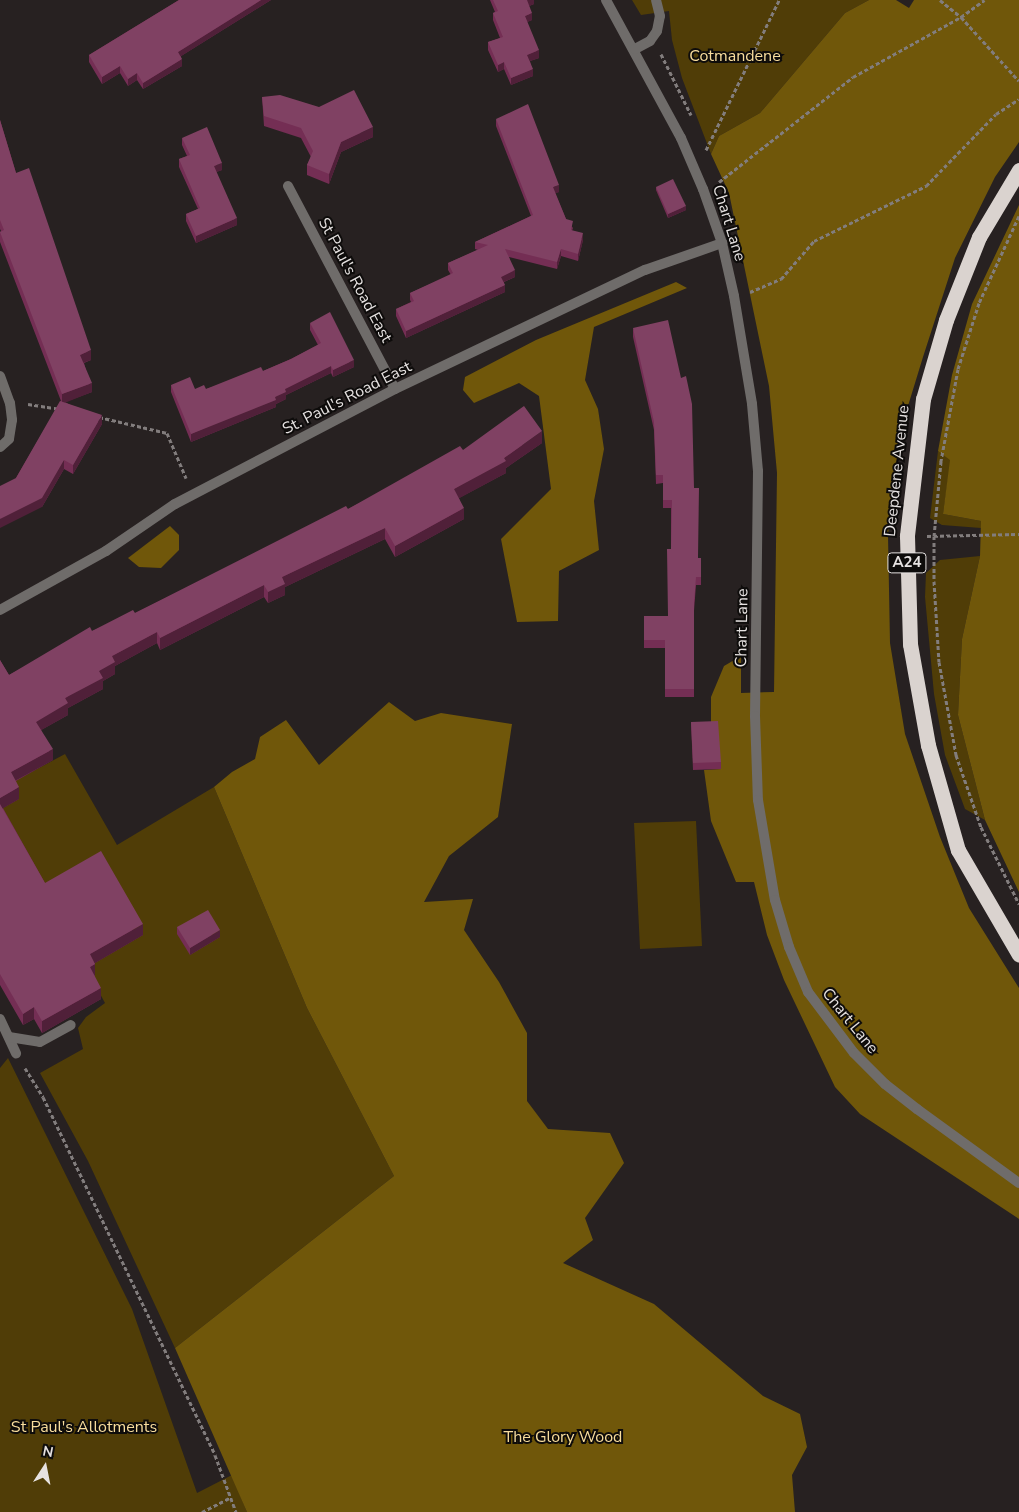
<!DOCTYPE html>
<html>
<head>
<meta charset="utf-8">
<style>
	body { margin:0 }
	#map { position:relative; width:1019px; height:1512px; overflow:hidden; background:#272121; font-family:"Nunito Sans",sans-serif }
	div>[style] { position:absolute }
	[style*='--x'] { left:calc(var(--x)*1px); top:calc(var(--y)*1px); width:calc(var(--w)*1px); rotate:calc(var(--a)*1deg) }
	.green>* { inset:0; background:#503d07 }
	.forest>* { inset:0; background:#70570a }
	.path>* { height:3px; margin-top:-1.5px; transform-origin:0; background:repeating-linear-gradient(90deg,#827d7d 0 4px,transparent 0 6.5px) }
	.lane>* { height:10px; margin:-5px; padding:0 5px; transform-origin:5px; border-radius:5px; background:#6f6c6a }
	.street>* { height:10px; margin:-5px; padding:0 5px; transform-origin:5px; border-radius:5px; background:#6f6c6a }
	.highway>* { height:15px; margin:-7.5px; padding:0 7.5px; transform-origin:7.5px; border-radius:7.5px; background:#dad3cf }
	.wall>* { inset:0; background:#742e54 }
	.shaded-wall>* { inset:0; background:#502039 }
	.building>* { inset:0; background:#804163 }
	span { translate:-50% -50%; white-space:nowrap; text-align:center; line-height:1.15; -webkit-text-stroke:4px #0e0c0b; paint-order:stroke }
	.shield-label span { padding:1px 4px; background:#0e0c0b; border:1px solid; border-radius:4px; -webkit-text-stroke-width:0 }
	.shield-label { font-size:15px; color:#e6e2e1; font-weight:700 }
	.park-label { font-size:16px; color:#f8dd9d }
	.street-label { font-size:16px; color:#e6e2e1 }
	.north { position:absolute; left:20px; top:1442px; width:50px; height:50px; -webkit-text-stroke:4px #0e0c0b; paint-order:stroke; rotate:11deg; font-size:14px; font-weight:700; line-height:20px; text-align:center; color:#e6e2e1 }
	.north::after { content:''; display:block; margin:auto; width:18px; height:22px; background:#e6e2e1; clip-path:polygon(50% 0,100% 100%,50% 72%,0 100%) }
</style>
</head>
<body>
<div id="map">
	<div class="green">
		<i style="clip-path:polygon(632px 0,869px 0,845px 13px,760px 113px,719px 136px,711px 154px,682px 78px,672px 40px,669px 11px,641px 15px)"></i>
		<i style="clip-path:polygon(938px 451px,951px 459px,943px 514px,981px 521px,981px 528px,942px 525px,930px 518px)"></i>
		<i style="clip-path:polygon(980px 556px,962px 639px,958px 715px,985px 820px,965px 809px,945px 755px,934px 694px,925px 597px,926px 573px,940px 560px)"></i>
		<i style="clip-path:polygon(65px 754px,117px 845px,214px 787px,307px 1008px,394px 1176px,175px 1348px,88px 1161px,40px 1073px,83px 1049px,78px 1028px,86px 1017px,105px 1003px,0 810px,11px 783px)"></i>
		<i style="clip-path:polygon(696px 821px,702px 946px,640px 949px,634px 823px)"></i>
		<i style="clip-path:polygon(8px 1058px,132px 1309px,197px 1493px,232px 1475px,247px 1512px,0 1512px,0 1068px)"></i>
	</div>
	<div class="forest">
		<i style="clip-path:polygon(869px 0,896px 0,909px 8px,914px 0,1019px 0,1019px 142px,995px 177px,955px 258px,923px 357px,900px 432px,888px 535px,890px 643px,905px 734px,940px 837px,969px 908px,1019px 988px,1019px 1219px,860px 1114px,835px 1087px,784px 980px,767px 935px,754px 882px,736px 882px,711px 821px,704px 770px,721px 769px,711px 728px,711px 697px,724px 666px,741px 656px,741px 693px,774px 692px,775px 617px,777px 473px,769px 386px,729px 193px,711px 154px,719px 136px,760px 113px,845px 13px)"></i>
		<i style="clip-path:polygon(1019px 205px,1019px 892px,985px 820px,958px 715px,962px 639px,980px 556px,981px 521px,943px 514px,950px 460px,938px 451px,952px 375px,972px 304px)"></i>
		<i style="clip-path:polygon(676px 282px,687px 288px,594px 327px,585px 380px,598px 409px,604px 449px,594px 501px,599px 550px,559px 571px,558px 621px,517px 622px,501px 539px,551px 489px,539px 396px,519px 383px,474px 403px,463px 390px,465px 377px,536px 340px)"></i>
		<i style="clip-path:polygon(170px 526px,179px 535px,179px 550px,161px 568px,139px 567px,128px 558px)"></i>
		<i style="clip-path:polygon(389px 702px,415px 721px,441px 713px,512px 724px,498px 817px,449px 856px,424px 902px,473px 899px,464px 930px,499px 982px,527px 1033px,527px 1101px,548px 1129px,610px 1133px,624px 1163px,585px 1218px,593px 1240px,563px 1263px,654px 1304px,763px 1396px,800px 1414px,807px 1447px,792px 1475px,795px 1512px,247px 1512px,175px 1348px,394px 1176px,307px 1008px,214px 787px,232px 772px,255px 759px,260px 737px,286px 720px,319px 765px)"></i>
	</div>
	<div class="path">
		<i style="--x:940;--y:0;--w:27;--a:39"></i>
		<i style="--x:961;--y:17;--w:86;--a:47.8"></i>
		<i style="--x:661;--y:54;--w:68;--a:63.8"></i>
		<i style="--x:706;--y:150;--w:167;--a:-64"></i>
		<i style="--x:719;--y:182;--w:170;--a:-38.1"></i>
		<i style="--x:853;--y:77;--w:124;--a:-29.1"></i>
		<i style="--x:961;--y:17;--w:29;--a:-36"></i>
		<i style="--x:1019;--y:216;--w:96;--a:114.7"></i>
		<i style="--x:979;--y:303;--w:69;--a:107.7"></i>
		<i style="--x:958;--y:369;--w:94;--a:100.5"></i>
		<i style="--x:941;--y:461;--w:75;--a:95.3"></i>
		<i style="--x:934;--y:536;--w:45;--a:90"></i>
		<i style="--x:934;--y:581;--w:81;--a:86.5"></i>
		<i style="--x:939;--y:662;--w:95;--a:79.6"></i>
		<i style="--x:956;--y:755;--w:76;--a:70.9"></i>
		<i style="--x:981;--y:827;--w:86;--a:63.7"></i>
		<i style="--x:750;--y:292;--w:34;--a:-23"></i>
		<i style="--x:781;--y:279;--w:50;--a:-49"></i>
		<i style="--x:814;--y:241;--w:125;--a:-26.2"></i>
		<i style="--x:926;--y:186;--w:100;--a:-45.8"></i>
		<i style="--x:996;--y:114;--w:27;--a:-33"></i>
		<i style="--x:28;--y:404;--w:31;--a:9"></i>
		<i style="--x:99;--y:417;--w:70;--a:13.2"></i>
		<i style="--x:167;--y:433;--w:49;--a:67.1"></i>
		<i style="--x:927;--y:536;--w:92;--a:-1.2"></i>
		<i style="--x:25;--y:1068;--w:34;--a:58"></i>
		<i style="--x:43;--y:1097;--w:397;--a:64.3"></i>
		<i style="--x:215;--y:1455;--w:61;--a:69.8"></i>
		<i style="--x:202;--y:1512;--w:31;--a:-27"></i>
	</div>
	<div class="lane">
		<i style="--x:0;--y:1019;--w:38;--a:65"></i>
		<i style="--x:9;--y:1037;--w:31;--a:9"></i>
		<i style="--x:40;--y:1042;--w:35;--a:-29"></i>
	</div>
	<div class="street">
		<i style="--x:606;--y:0;--w:157;--a:61.5"></i>
		<i style="--x:681;--y:138;--w:56;--a:66.7"></i>
		<i style="--x:703;--y:189;--w:57;--a:70.6"></i>
		<i style="--x:722;--y:243;--w:54;--a:77.2"></i>
		<i style="--x:734;--y:296;--w:109;--a:80.5"></i>
		<i style="--x:752;--y:404;--w:67;--a:84.9"></i>
		<i style="--x:758;--y:471;--w:245;--a:90.7"></i>
		<i style="--x:755;--y:716;--w:84;--a:88"></i>
		<i style="--x:758;--y:800;--w:101;--a:80.4"></i>
		<i style="--x:775;--y:900;--w:49;--a:73.4"></i>
		<i style="--x:789;--y:947;--w:49;--a:67.1"></i>
		<i style="--x:808;--y:992;--w:76;--a:53"></i>
		<i style="--x:854;--y:1053;--w:44;--a:45"></i>
		<i style="--x:885;--y:1084;--w:41;--a:38"></i>
		<i style="--x:917;--y:1109;--w:126;--a:36"></i>
		<i style="--x:635;--y:49;--w:17;--a:-28"></i>
		<i style="--x:650;--y:41;--w:12;--a:-55"></i>
		<i style="--x:657;--y:31;--w:15;--a:-79"></i>
		<i style="--x:660;--y:16;--w:16;--a:-104"></i>
		<i style="--x:288;--y:186;--w:229;--a:62.2"></i>
		<i style="--x:0;--y:376;--w:29;--a:70"></i>
		<i style="--x:10;--y:403;--w:17;--a:83"></i>
		<i style="--x:12;--y:420;--w:19;--a:99"></i>
		<i style="--x:9;--y:439;--w:12;--a:138"></i>
		<i style="--x:0;--y:610;--w:121;--a:-29.1"></i>
		<i style="--x:106;--y:551;--w:83;--a:-34.3"></i>
		<i style="--x:175;--y:504;--w:248;--a:-27.6"></i>
		<i style="--x:395;--y:389;--w:277;--a:-25.5"></i>
		<i style="--x:645;--y:270;--w:82;--a:-19.3"></i>
	</div>
	<div class="highway">
		<i style="--x:1019;--y:170;--w:78;--a:120.8"></i>
		<i style="--x:979;--y:237;--w:89;--a:111.7"></i>
		<i style="--x:946;--y:320;--w:82;--a:106.2"></i>
		<i style="--x:923;--y:399;--w:138;--a:96.7"></i>
		<i style="--x:907;--y:536;--w:108;--a:88.4"></i>
		<i style="--x:910;--y:644;--w:103;--a:79.9"></i>
		<i style="--x:928;--y:745;--w:109;--a:74.1"></i>
		<i style="--x:958;--y:850;--w:121;--a:59.8"></i>
	</div>
	<div class="wall">
		<i style="clip-path:polygon(179px 0,271px 0,181px 56px,182px 66px,143px 89px,137px 80px,128px 86px,120px 73px,102px 84px,89px 62px,89px 55px)"></i>
		<i style="clip-path:polygon(490px 0,534px 0,534px 4px,529px 6px,532px 20px,527px 22px,539px 58px,530px 61px,533px 76px,511px 85px,504px 69px,498px 72px,488px 50px,488px 42px,500px 38px,493px 20px,493px 13px,495px 12px)"></i>
		<i style="clip-path:polygon(262px 97px,373px 137px,341px 152px,329px 184px,307px 175px,307px 165px,311px 157px,301px 138px,264px 126px)"></i>
		<i style="clip-path:polygon(496px 119px,559px 192px,555px 193px,566px 219px,573px 228px,572px 231px,583px 240px,578px 261px,561px 256px,557px 269px,509px 257px,515px 277px,504px 282px,505px 292px,406px 338px,396px 316px,396px 309px,411px 302px,410px 300px,410px 293px,451px 275px,448px 270px,448px 263px,478px 250px,475px 249px,475px 242px,531px 216px,496px 126px)"></i>
		<i style="clip-path:polygon(0 120px,16px 173px,91px 360px,84px 363px,92px 392px,65px 402px,102px 424px,73px 474px,64px 469px,42px 507px,16px 478px,61px 401px,0 242px,0 232px,1px 231px,0 229px)"></i>
		<i style="clip-path:polygon(182px 138px,222px 170px,216px 172px,237px 225px,196px 243px,186px 221px,186px 214px,198px 209px,179px 167px,179px 159px,187px 156px,182px 145px)"></i>
		<i style="clip-path:polygon(656px 187px,686px 210px,668px 218px,656px 190px)"></i>
		<i style="clip-path:polygon(310px 323px,354px 367px,333px 377px,331px 373px,286px 395px,286px 399px,276px 404px,276px 407px,191px 442px,171px 392px,171px 385px,195px 389px,206px 389px,263px 371px,291px 359px,318px 345px,310px 330px)"></i>
		<i style="clip-path:polygon(633px 328px,694px 488px,698px 558px,701px 558px,701px 585px,696px 585px,694px 611px,694px 697px,665px 697px,665px 648px,644px 648px,644px 616px,668px 616px,671px 549px,671px 508px,663px 508px,663px 483px,656px 484px,654px 430px,633px 337px)"></i>
		<i style="clip-path:polygon(542px 443px,506px 468px,506px 473px,459px 498px,464px 519px,395px 557px,385px 539px,285px 587px,285px 595px,268px 603px,264px 597px,160px 650px,157px 643px,115px 666px,115px 674px,103px 681px,103px 689px,68px 708px,68px 715px,41px 730px,53px 760px,16px 781px,19px 799px,3px 808px,45px 883px,143px 935px,95px 963px,95px 975px,94px 976px,101px 999px,42px 1033px,34px 1019px,23px 1025px,0 985px,0 660px,9px 675px,92px 631px,135px 613px,348px 509px,463px 450px)"></i>
		<i style="clip-path:polygon(691px 722px,721px 762px,721px 769px,693px 770px)"></i>
		<i style="clip-path:polygon(177px 927px,220px 937px,190px 955px,177px 934px)"></i>
	</div>
	<div class="shaded-wall">
		<i style="clip-path:polygon(261px 0,271px 0,178px 58px,178px 52px)"></i>
		<i style="clip-path:polygon(527px 0,534px 0,534px 4px,527px 7px)"></i>
		<i style="clip-path:polygon(532px 13px,532px 20px,525px 23px,525px 16px)"></i>
		<i style="clip-path:polygon(539px 50px,539px 58px,527px 62px,527px 55px)"></i>
		<i style="clip-path:polygon(182px 59px,182px 66px,143px 89px,143px 83px)"></i>
		<i style="clip-path:polygon(504px 62px,504px 69px,498px 72px,498px 65px)"></i>
		<i style="clip-path:polygon(120px 66px,120px 73px,102px 84px,102px 77px)"></i>
		<i style="clip-path:polygon(533px 69px,533px 76px,511px 85px,511px 78px)"></i>
		<i style="clip-path:polygon(137px 73px,137px 80px,128px 86px,128px 79px)"></i>
		<i style="clip-path:polygon(373px 127px,373px 137px,341px 152px,329px 184px,329px 174px,341px 142px)"></i>
		<i style="clip-path:polygon(222px 163px,222px 170px,214px 173px,214px 166px)"></i>
		<i style="clip-path:polygon(559px 185px,559px 192px,553px 194px,553px 187px)"></i>
		<i style="clip-path:polygon(686px 206px,686px 210px,668px 218px,668px 214px)"></i>
		<i style="clip-path:polygon(237px 218px,237px 225px,196px 243px,196px 236px)"></i>
		<i style="clip-path:polygon(583px 233px,583px 240px,578px 261px,578px 254px)"></i>
		<i style="clip-path:polygon(561px 249px,561px 256px,557px 269px,557px 262px)"></i>
		<i style="clip-path:polygon(515px 270px,515px 277px,501px 283px,501px 277px)"></i>
		<i style="clip-path:polygon(505px 285px,505px 292px,406px 338px,406px 331px)"></i>
		<i style="clip-path:polygon(91px 350px,91px 360px,80px 364px,80px 355px)"></i>
		<i style="clip-path:polygon(354px 360px,354px 367px,333px 377px,333px 370px)"></i>
		<i style="clip-path:polygon(331px 366px,331px 373px,286px 395px,286px 399px,276px 404px,276px 407px,191px 442px,191px 434px,275px 397px,285px 389px)"></i>
		<i style="clip-path:polygon(92px 383px,92px 392px,62px 404px,62px 394px)"></i>
		<i style="clip-path:polygon(102px 415px,102px 424px,73px 474px,73px 465px)"></i>
		<i style="clip-path:polygon(542px 431px,542px 443px,506px 468px,506px 473px,454px 501px,454px 489px,504px 458px)"></i>
		<i style="clip-path:polygon(64px 460px,64px 469px,42px 507px,0 528px,0 519px)"></i>
		<i style="clip-path:polygon(464px 508px,464px 519px,395px 557px,395px 546px)"></i>
		<i style="clip-path:polygon(385px 528px,385px 539px,285px 587px,285px 595px,268px 603px,268px 592px,282px 577px)"></i>
		<i style="clip-path:polygon(264px 585px,264px 597px,160px 650px,160px 638px)"></i>
		<i style="clip-path:polygon(157px 632px,157px 643px,115px 666px,115px 674px,103px 681px,103px 689px,68px 708px,68px 715px,36px 733px,36px 722px,99px 671px,112px 656px)"></i>
		<i style="clip-path:polygon(53px 749px,53px 760px,11px 783px,11px 772px)"></i>
		<i style="clip-path:polygon(19px 787px,19px 799px,0 810px,0 798px)"></i>
		<i style="clip-path:polygon(143px 924px,143px 935px,90px 966px,90px 954px)"></i>
		<i style="clip-path:polygon(220px 930px,220px 937px,190px 955px,190px 948px)"></i>
		<i style="clip-path:polygon(95px 964px,95px 975px,90px 979px,90px 967px)"></i>
		<i style="clip-path:polygon(101px 988px,101px 999px,42px 1033px,42px 1021px)"></i>
		<i style="clip-path:polygon(34px 1007px,34px 1019px,23px 1025px,23px 1014px)"></i>
	</div>
	<div class="building">
		<i style="clip-path:polygon(179px 0,261px 0,178px 52px,182px 59px,143px 83px,137px 73px,128px 79px,120px 66px,102px 77px,89px 55px)"></i>
		<i style="clip-path:polygon(493px 0,527px 0,532px 13px,525px 16px,539px 50px,527px 55px,533px 69px,511px 78px,504px 62px,498px 65px,488px 42px,503px 37px,493px 13px,498px 11px)"></i>
		<i style="clip-path:polygon(354px 90px,373px 127px,341px 142px,329px 174px,307px 165px,313px 151px,301px 128px,264px 116px,262px 97px,280px 95px,319px 107px)"></i>
		<i style="clip-path:polygon(528px 104px,559px 185px,553px 187px,566px 219px,573px 221px,571px 230px,583px 233px,578px 254px,561px 249px,557px 262px,505px 249px,515px 270px,501px 277px,505px 285px,406px 331px,396px 309px,414px 301px,410px 293px,453px 273px,448px 263px,488px 245px,475px 242px,533px 215px,496px 119px)"></i>
		<i style="clip-path:polygon(0 120px,16px 173px,29px 168px,91px 350px,80px 355px,92px 383px,62px 394px,0 232px,4px 230px,0 220px)"></i>
		<i style="clip-path:polygon(207px 127px,222px 163px,214px 166px,237px 218px,196px 236px,186px 214px,200px 208px,179px 159px,190px 155px,182px 138px)"></i>
		<i style="clip-path:polygon(673px 179px,686px 206px,668px 214px,656px 187px)"></i>
		<i style="clip-path:polygon(330px 312px,354px 360px,333px 370px,331px 366px,285px 389px,286px 392px,275px 397px,276px 400px,191px 434px,171px 385px,190px 377px,195px 389px,204px 385px,206px 389px,261px 367px,263px 371px,291px 359px,321px 343px,310px 323px)"></i>
		<i style="clip-path:polygon(668px 320px,681px 378px,686px 376px,692px 404px,694px 488px,699px 488px,698px 558px,701px 558px,701px 577px,696px 577px,694px 603px,694px 689px,665px 689px,665px 640px,644px 640px,644px 616px,668px 616px,667px 549px,671px 549px,672px 500px,663px 500px,663px 475px,656px 475px,654px 422px,633px 328px)"></i>
		<i style="clip-path:polygon(60px 401px,102px 415px,73px 465px,64px 460px,42px 498px,0 519px,0 486px,16px 478px)"></i>
		<i style="clip-path:polygon(524px 406px,542px 431px,504px 458px,506px 461px,454px 489px,464px 508px,395px 546px,385px 528px,282px 577px,285px 584px,268px 592px,264px 585px,160px 638px,157px 632px,112px 656px,115px 662px,99px 671px,103px 678px,65px 698px,68px 703px,36px 722px,53px 749px,11px 772px,19px 787px,0 798px,0 660px,9px 675px,90px 627px,92px 631px,133px 610px,135px 613px,346px 506px,348px 509px,460px 446px,463px 450px)"></i>
		<i style="clip-path:polygon(718px 721px,721px 762px,693px 763px,691px 722px)"></i>
		<i style="clip-path:polygon(0 804px,45px 883px,101px 851px,143px 924px,90px 954px,95px 964px,90px 967px,101px 988px,42px 1021px,34px 1007px,23px 1014px,0 974px)"></i>
		<i style="clip-path:polygon(208px 910px,220px 930px,190px 948px,177px 927px)"></i>
	</div>
	<div class="shield-label">
		<span style="left:907px;top:563px">A24</span>
	</div>
	<div class="park-label">
		<span style="left:735px;top:56px">Cotmandene</span>
		<span style="left:84px;top:1427px">St Paul's Allotments</span>
		<span style="left:563px;top:1437px">The Glory Wood</span>
	</div>
	<div class="street-label">
		<span style="left:729px;top:223px;rotate:73deg">Chart Lane</span>
		<span style="left:355px;top:280px;rotate:62deg">St Paul's Road East</span>
		<span style="left:347px;top:398px;rotate:-27deg">St. Paul's Road East</span>
		<span style="left:897px;top:471px;rotate:-84deg">Deepdene Avenue</span>
		<span style="left:742px;top:628px;rotate:-89deg">Chart Lane</span>
		<span style="left:850px;top:1021px;rotate:51deg">Chart Lane</span>
	</div>
	<div class="north">N</div>
</div>
</body>
</html>
